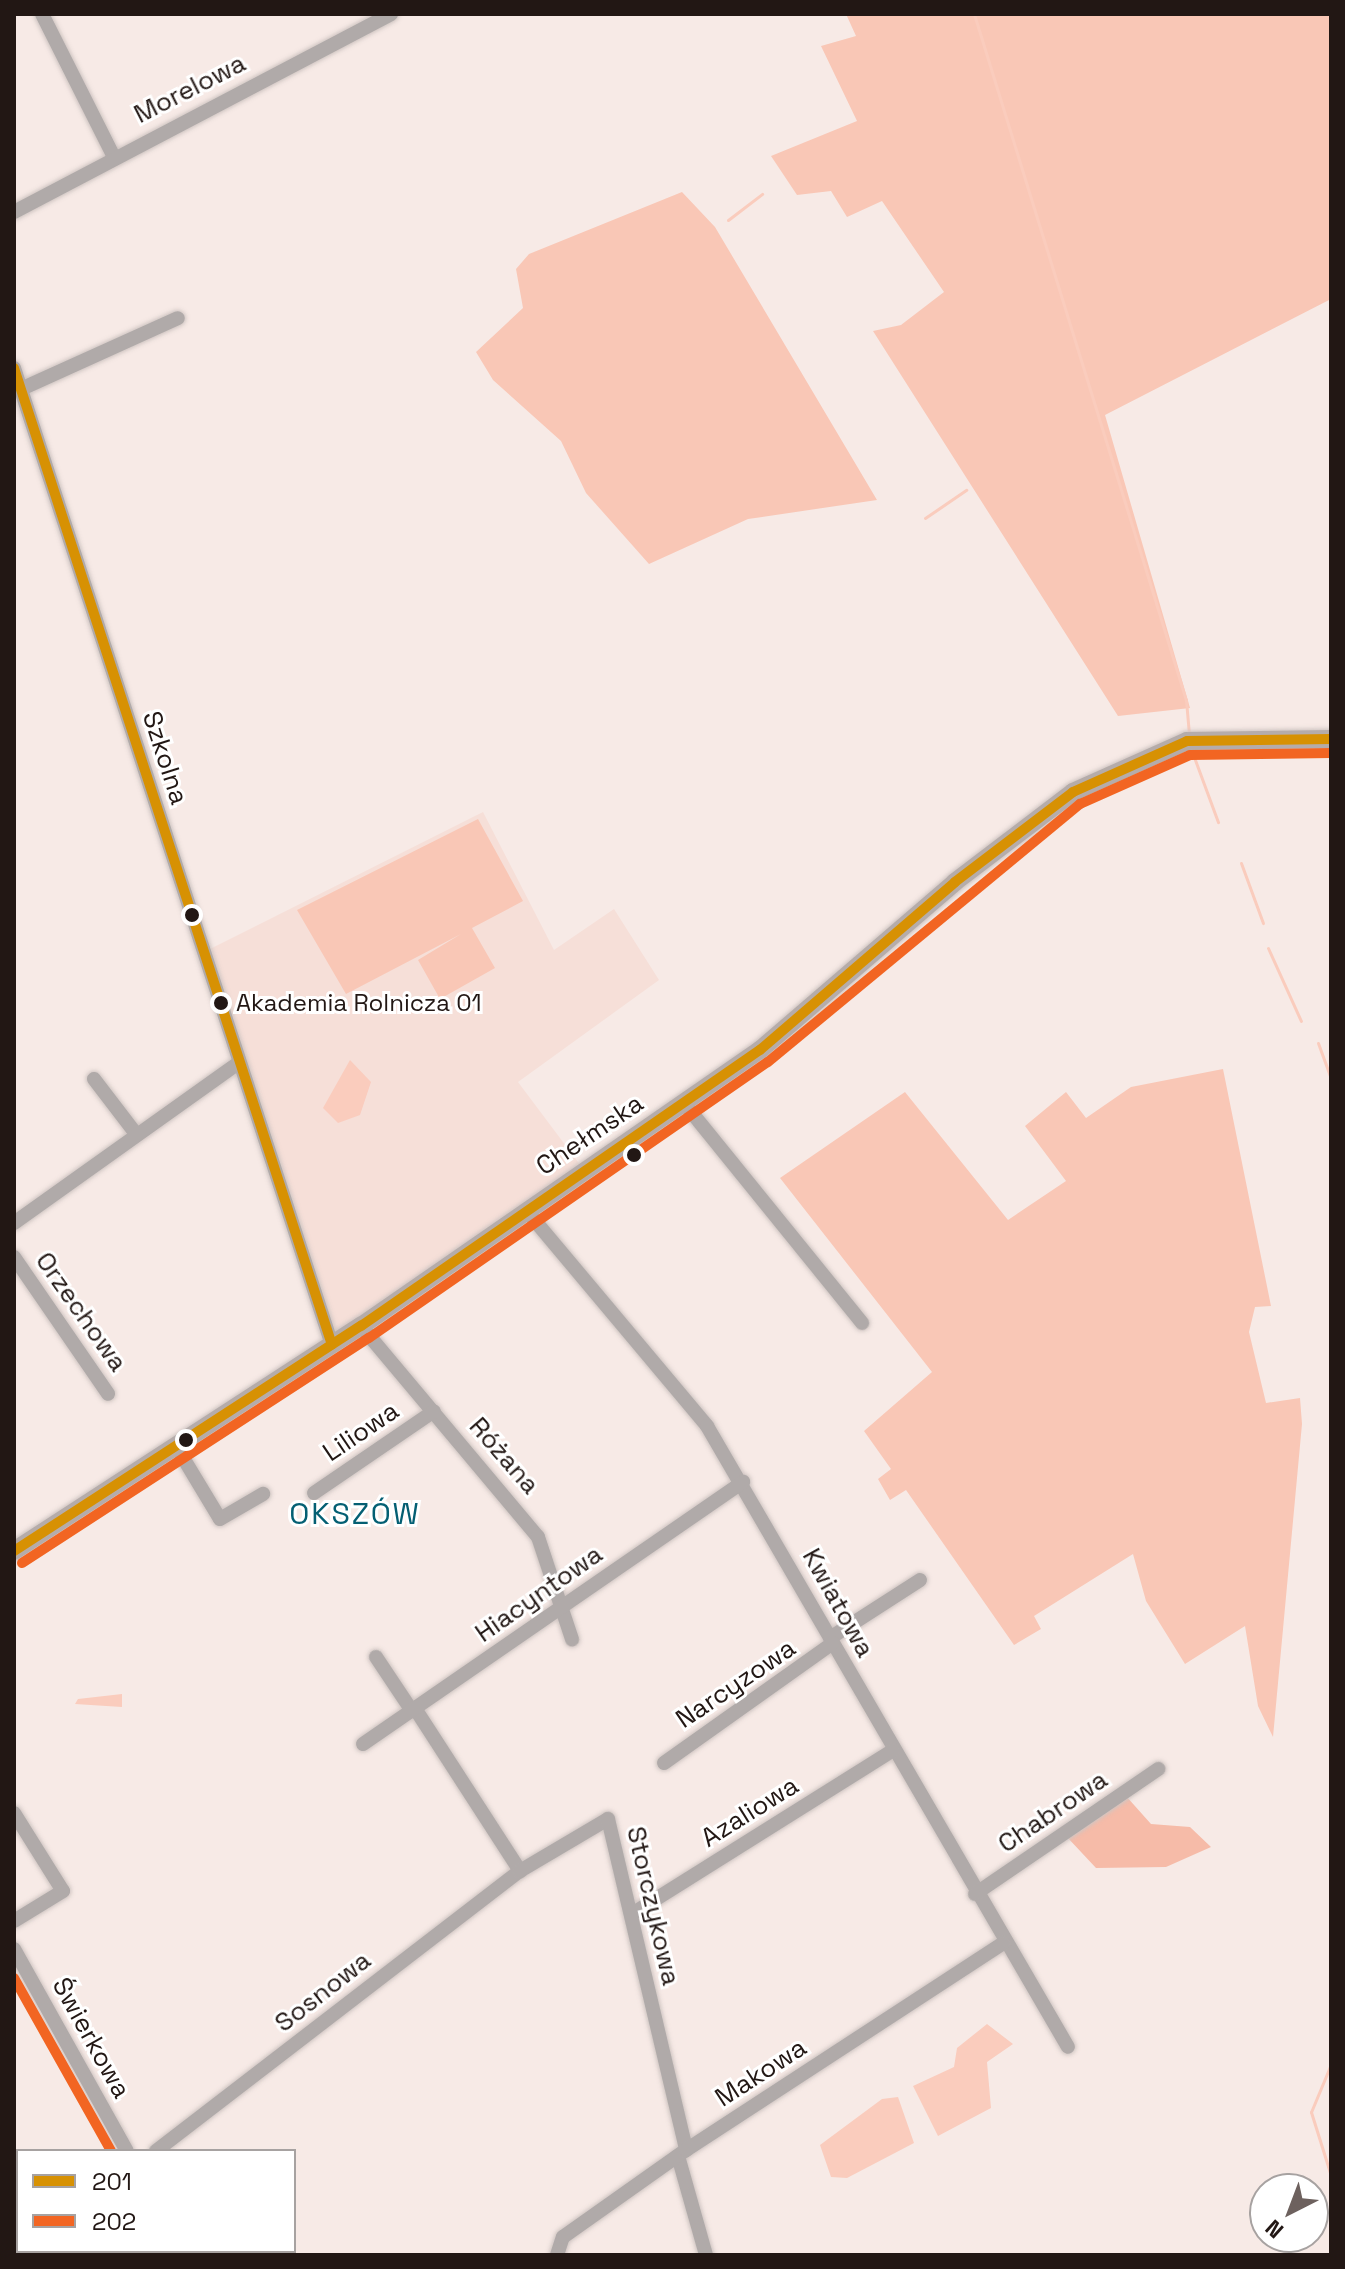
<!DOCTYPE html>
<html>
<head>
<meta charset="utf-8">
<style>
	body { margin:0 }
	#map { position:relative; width:1345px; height:2269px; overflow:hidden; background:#f7eae6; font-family:"Space Grotesk",sans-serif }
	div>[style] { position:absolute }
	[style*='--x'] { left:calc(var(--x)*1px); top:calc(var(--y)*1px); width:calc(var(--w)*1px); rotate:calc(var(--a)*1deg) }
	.built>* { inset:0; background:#f6dfd8 }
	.green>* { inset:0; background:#f9c7b6 }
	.forest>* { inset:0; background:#f6bba8 }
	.water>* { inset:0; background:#faccbd }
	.stream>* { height:3px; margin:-1.5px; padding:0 1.5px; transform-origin:1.5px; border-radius:1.5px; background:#faccbd }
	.roads { filter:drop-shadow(0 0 2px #cfc5c2) drop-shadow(0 0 2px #cfc5c2) }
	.minor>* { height:14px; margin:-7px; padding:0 7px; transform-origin:7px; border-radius:7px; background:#b0aaa9 }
	.major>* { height:18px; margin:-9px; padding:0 9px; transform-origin:9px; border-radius:9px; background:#b5acaa }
	.bus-1>* { height:10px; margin:-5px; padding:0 5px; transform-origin:5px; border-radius:5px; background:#d79103 }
	.bus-2>* { height:10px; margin:-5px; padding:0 5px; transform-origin:5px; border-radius:5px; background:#f26522 }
	.dots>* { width:22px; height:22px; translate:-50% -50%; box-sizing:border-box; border:4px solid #fff; border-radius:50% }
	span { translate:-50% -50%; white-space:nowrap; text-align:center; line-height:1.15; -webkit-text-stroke:6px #fff; paint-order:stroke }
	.bus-label { font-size:24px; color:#221714 }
	.left { translate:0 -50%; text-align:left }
	.street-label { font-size:26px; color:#221714 }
	.quarter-label { font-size:30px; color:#045f73; letter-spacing:2px }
	.frame { position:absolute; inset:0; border:16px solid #221714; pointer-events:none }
	.legend { position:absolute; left:16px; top:2149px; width:280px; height:104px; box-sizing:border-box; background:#fff; border:2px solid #a7a2a1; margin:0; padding:10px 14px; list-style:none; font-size:24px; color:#221714 }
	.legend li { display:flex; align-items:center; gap:16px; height:40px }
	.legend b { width:40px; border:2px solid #a7a2a1 }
	.north { position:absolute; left:1249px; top:2173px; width:80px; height:80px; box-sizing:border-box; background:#fff; border:2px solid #a7a2a1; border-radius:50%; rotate:222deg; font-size:22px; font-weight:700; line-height:32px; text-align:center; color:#221714 }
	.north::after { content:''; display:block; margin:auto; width:28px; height:36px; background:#6d615e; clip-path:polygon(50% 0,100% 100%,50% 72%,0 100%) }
</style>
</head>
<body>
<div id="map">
	<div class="built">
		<i style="clip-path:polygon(483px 812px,554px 950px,614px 909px,659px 980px,518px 1082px,581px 1166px,335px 1336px,208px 950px)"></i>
	</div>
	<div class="green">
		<i style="clip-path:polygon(846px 14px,1331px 14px,1331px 299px,1105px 415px,1190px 708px,1118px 716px,873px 331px,901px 325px,944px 292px,882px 201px,847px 217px,831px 191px,797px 195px,771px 156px,857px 121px,821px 46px,856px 36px)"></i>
		<i style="clip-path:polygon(682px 192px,715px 227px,877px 500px,748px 519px,649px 564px,586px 493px,561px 441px,493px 380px,476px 352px,523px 308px,516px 269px,529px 254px)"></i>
		<i style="clip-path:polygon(478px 819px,523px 901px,472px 928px,495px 968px,440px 999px,418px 960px,461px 934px,346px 994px,297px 910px)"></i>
		<i style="clip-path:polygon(1223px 1069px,1271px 1306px,1255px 1307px,1249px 1332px,1266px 1403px,1300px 1398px,1302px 1424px,1273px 1737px,1258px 1706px,1245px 1626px,1185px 1664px,1146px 1601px,1133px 1554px,1034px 1616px,1041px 1629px,1014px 1645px,906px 1490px,890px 1500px,878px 1479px,891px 1469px,864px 1431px,932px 1372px,780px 1178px,905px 1092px,1008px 1220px,1066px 1181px,1025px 1126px,1066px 1092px,1086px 1118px,1131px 1087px)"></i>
	</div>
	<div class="forest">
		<i style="clip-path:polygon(1126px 1796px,1151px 1824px,1190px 1827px,1211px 1847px,1166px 1867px,1096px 1868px,1067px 1837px)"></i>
	</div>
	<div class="water">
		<i style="clip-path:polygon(350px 1060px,371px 1082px,360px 1115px,338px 1123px,323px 1108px)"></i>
		<i style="clip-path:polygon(122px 1694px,122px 1707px,75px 1704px,78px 1699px)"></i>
		<i style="clip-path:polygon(987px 2024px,1013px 2044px,987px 2062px,991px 2108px,938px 2136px,913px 2086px,954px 2067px,957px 2048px)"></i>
		<i style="clip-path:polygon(898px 2097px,914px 2143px,847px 2178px,831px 2177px,820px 2145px,882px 2099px)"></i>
	</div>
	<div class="stream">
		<i style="--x:974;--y:14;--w:718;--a:72.83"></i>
		<i style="--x:1186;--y:700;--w:34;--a:85"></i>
		<i style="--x:728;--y:220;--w:43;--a:-37.4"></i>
		<i style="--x:925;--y:518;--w:50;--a:-34.3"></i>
		<i style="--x:1191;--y:749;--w:78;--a:69.7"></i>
		<i style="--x:1241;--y:863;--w:64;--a:69.9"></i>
		<i style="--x:1268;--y:948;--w:80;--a:65.7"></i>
		<i style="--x:1318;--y:1043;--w:37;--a:70"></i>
		<i style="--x:1331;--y:2064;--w:52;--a:112.6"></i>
		<i style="--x:1311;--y:2112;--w:67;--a:72.6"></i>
	</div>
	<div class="roads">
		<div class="minor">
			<i style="--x:42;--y:14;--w:158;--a:63.3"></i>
			<i style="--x:14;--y:212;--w:426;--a:-27.7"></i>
			<i style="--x:14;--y:368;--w:1027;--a:71.97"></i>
			<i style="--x:21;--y:389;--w:172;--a:-24.3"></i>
			<i style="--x:94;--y:1079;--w:69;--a:52.6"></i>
			<i style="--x:684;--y:1103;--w:283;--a:51"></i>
			<i style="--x:526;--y:1210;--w:282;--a:50"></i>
			<i style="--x:707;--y:1426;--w:718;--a:59.83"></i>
			<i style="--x:14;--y:1223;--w:274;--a:-35.5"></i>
			<i style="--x:14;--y:1257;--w:166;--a:55.5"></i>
			<i style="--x:361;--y:1326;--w:275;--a:50"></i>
			<i style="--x:538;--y:1537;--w:108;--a:71.6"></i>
			<i style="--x:176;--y:1446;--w:85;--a:58.9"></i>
			<i style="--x:220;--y:1519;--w:50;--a:-30.2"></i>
			<i style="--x:314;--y:1493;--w:145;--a:-34.3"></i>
			<i style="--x:830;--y:1638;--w:107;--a:-32.8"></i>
			<i style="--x:376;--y:1657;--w:65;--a:56.3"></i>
			<i style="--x:416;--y:1710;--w:192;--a:57.1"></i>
			<i style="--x:363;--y:1744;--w:462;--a:-34.6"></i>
			<i style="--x:664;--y:1763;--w:207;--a:-35.4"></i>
			<i style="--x:14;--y:1813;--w:92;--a:57.9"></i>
			<i style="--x:63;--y:1891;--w:57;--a:148.5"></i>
			<i style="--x:975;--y:1894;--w:222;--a:-34.3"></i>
			<i style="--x:632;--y:1914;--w:308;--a:-32.1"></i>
			<i style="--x:14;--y:1949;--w:231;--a:60.8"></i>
			<i style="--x:156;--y:2151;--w:459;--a:-37.6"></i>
			<i style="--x:520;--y:1871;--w:102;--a:-30.6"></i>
			<i style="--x:608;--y:1819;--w:340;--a:76.7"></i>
			<i style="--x:678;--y:2156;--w:103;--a:74.2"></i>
			<i style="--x:21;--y:2255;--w:6;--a:-39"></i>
			<i style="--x:129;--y:2255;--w:4;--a:-90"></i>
			<i style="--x:557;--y:2255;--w:19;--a:-72"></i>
			<i style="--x:563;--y:2237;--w:151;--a:-35.3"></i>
			<i style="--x:686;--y:2150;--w:379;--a:-33.1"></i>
		</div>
		<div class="major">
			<i style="--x:14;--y:1551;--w:414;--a:-33"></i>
			<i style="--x:361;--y:1326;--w:485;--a:-34.7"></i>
			<i style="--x:760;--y:1050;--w:257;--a:-40.7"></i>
			<i style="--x:955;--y:882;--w:148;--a:-37.3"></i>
			<i style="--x:1073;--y:792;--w:125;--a:-24.1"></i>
			<i style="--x:1187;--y:741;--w:144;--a:-0.8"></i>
		</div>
	</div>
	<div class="bus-1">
		<i style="--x:14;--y:368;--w:1027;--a:71.97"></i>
		<i style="--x:14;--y:1551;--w:414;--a:-33"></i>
		<i style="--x:361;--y:1326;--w:485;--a:-34.7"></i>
		<i style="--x:760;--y:1050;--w:257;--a:-40.7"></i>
		<i style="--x:955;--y:882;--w:148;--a:-37.3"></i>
		<i style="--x:1073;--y:792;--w:125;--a:-24.1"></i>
		<i style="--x:1187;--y:741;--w:144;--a:-0.8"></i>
	</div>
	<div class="bus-2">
		<i style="--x:22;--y:1563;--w:414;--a:-33"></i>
		<i style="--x:369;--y:1338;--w:485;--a:-34.7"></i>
		<i style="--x:768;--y:1062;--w:405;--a:-39.6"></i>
		<i style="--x:1080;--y:804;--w:120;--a:-24"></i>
		<i style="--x:1190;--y:755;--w:141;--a:-0.8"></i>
		<i style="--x:14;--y:1978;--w:198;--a:60.7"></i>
	</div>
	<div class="dots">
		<i style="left:192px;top:915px;background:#221714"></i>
		<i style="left:221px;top:1003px;background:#221714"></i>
		<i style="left:634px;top:1155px;background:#221714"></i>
		<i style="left:186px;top:1440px;background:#221714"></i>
	</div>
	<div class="bus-label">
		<span class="left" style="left:236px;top:1003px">Akademia Rolnicza 01</span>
	</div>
	<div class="street-label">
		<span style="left:190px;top:89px;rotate:-27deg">Morelowa</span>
		<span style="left:165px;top:758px;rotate:72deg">Szkolna</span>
		<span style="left:590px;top:1135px;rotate:-34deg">Chełmska</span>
		<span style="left:81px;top:1312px;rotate:55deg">Orzechowa</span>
		<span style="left:361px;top:1432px;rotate:-34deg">Liliowa</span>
		<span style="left:504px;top:1456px;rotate:49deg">Różana</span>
		<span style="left:539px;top:1594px;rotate:-35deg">Hiacyntowa</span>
		<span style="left:838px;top:1603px;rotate:61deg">Kwiatowa</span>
		<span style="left:736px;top:1684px;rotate:-34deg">Narcyzowa</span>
		<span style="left:750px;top:1812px;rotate:-32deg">Azaliowa</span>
		<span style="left:1053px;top:1812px;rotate:-34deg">Chabrowa</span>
		<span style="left:653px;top:1906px;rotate:77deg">Storczykowa</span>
		<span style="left:323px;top:1992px;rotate:-38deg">Sosnowa</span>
		<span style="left:91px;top:2038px;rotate:61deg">Świerkowa</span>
		<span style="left:761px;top:2073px;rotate:-33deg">Makowa</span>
	</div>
	<div class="quarter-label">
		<span style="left:355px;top:1514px">OKSZÓW</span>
	</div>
	<div class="frame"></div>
	<ul class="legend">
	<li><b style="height:10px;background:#d79103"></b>201</li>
	<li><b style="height:10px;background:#f26522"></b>202</li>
	</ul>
	<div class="north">N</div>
</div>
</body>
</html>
